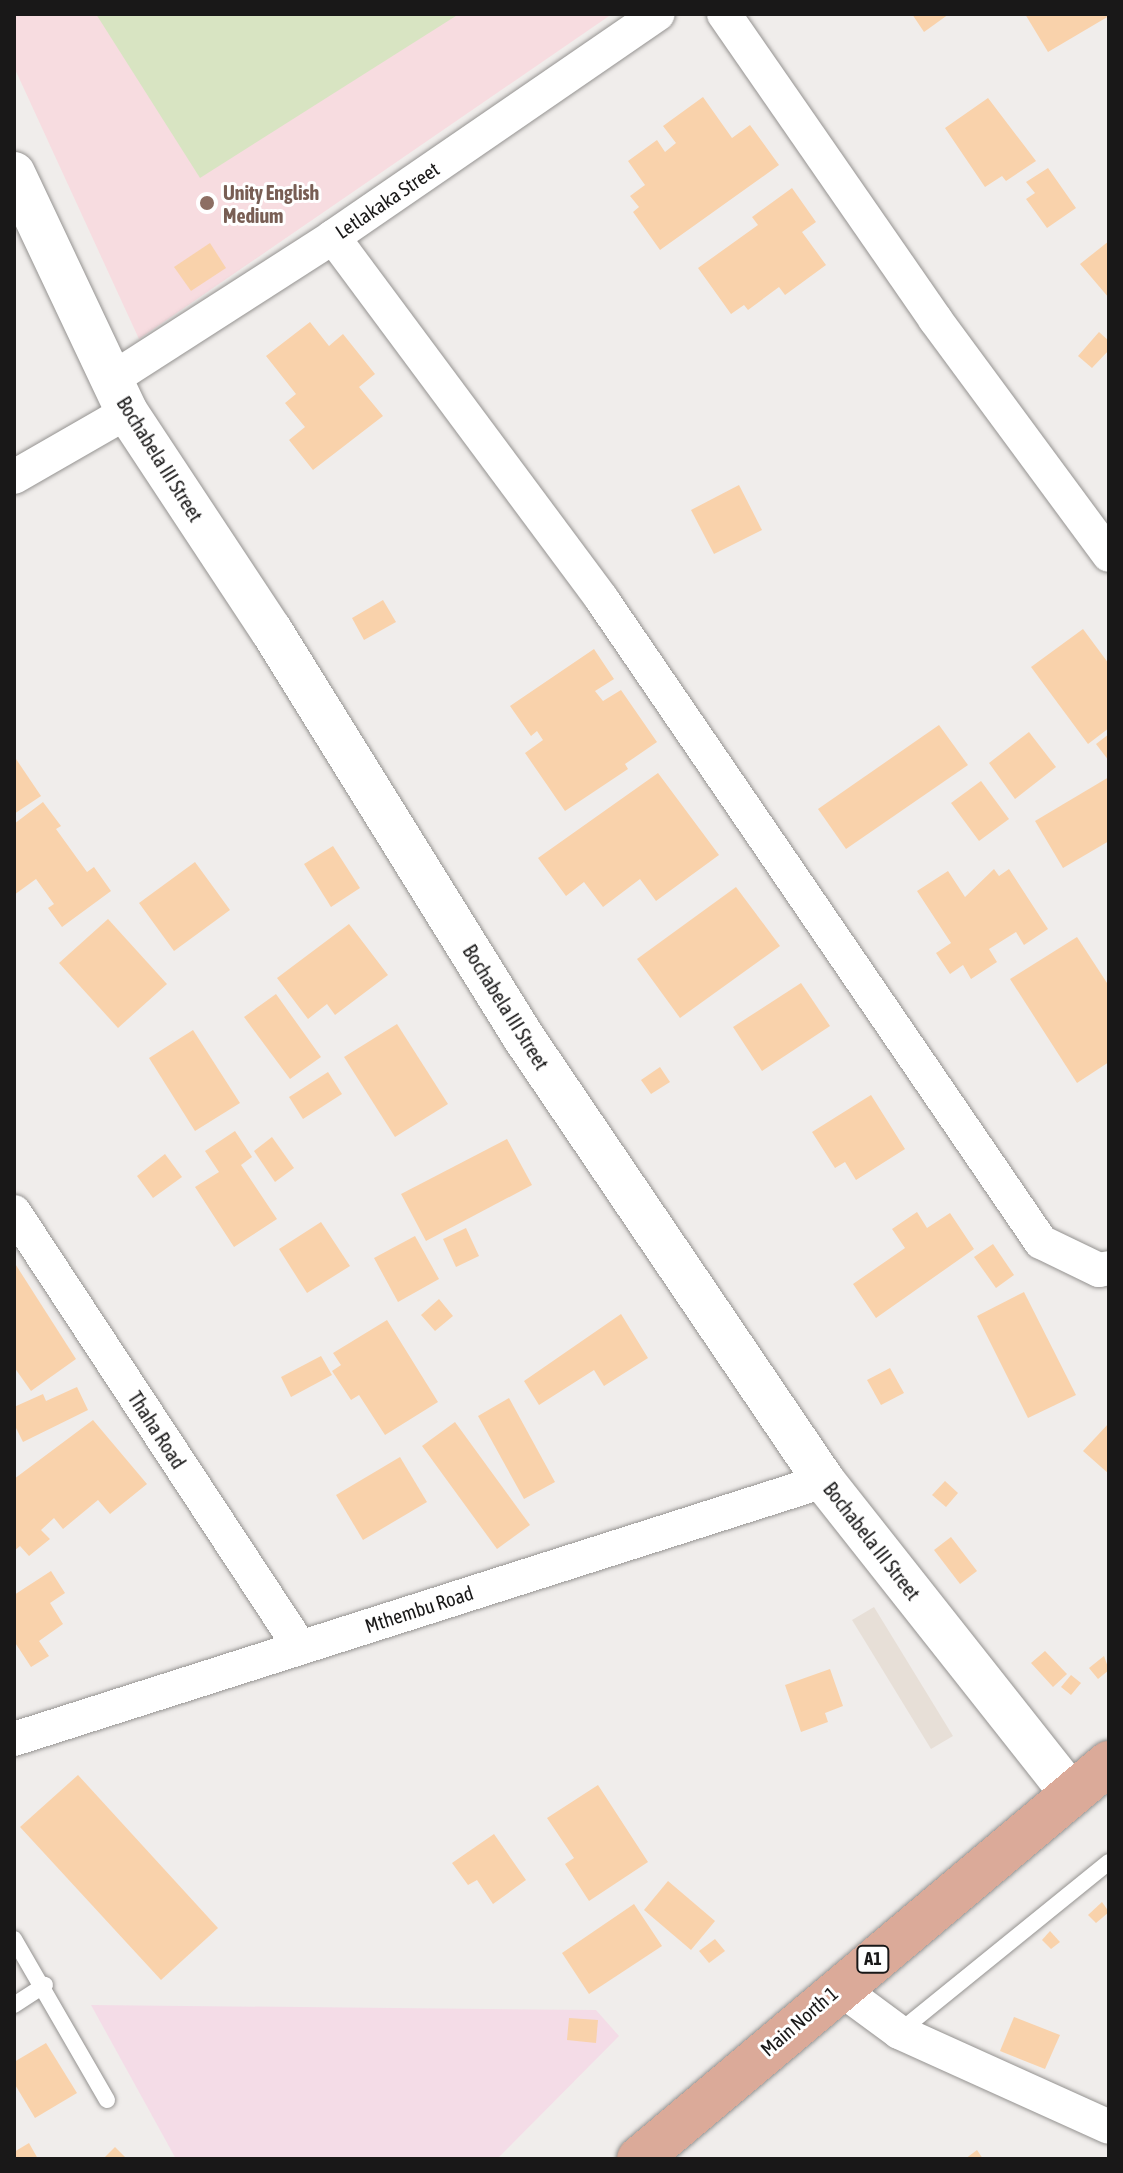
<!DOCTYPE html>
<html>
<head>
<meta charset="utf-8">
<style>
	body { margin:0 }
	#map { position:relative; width:1123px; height:2173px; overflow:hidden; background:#f0edeb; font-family:"Asap Condensed",sans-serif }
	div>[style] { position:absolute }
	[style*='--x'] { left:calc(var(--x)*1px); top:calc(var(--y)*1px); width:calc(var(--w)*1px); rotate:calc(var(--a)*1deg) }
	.built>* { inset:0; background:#e7dfd7 }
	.industrial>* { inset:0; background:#f4dce7 }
	.education>* { inset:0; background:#f7dce0 }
	.green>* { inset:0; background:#d8e4c2 }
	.building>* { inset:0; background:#f9d2ab }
	.roads { filter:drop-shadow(0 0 2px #959391) drop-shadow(0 0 2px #959391) }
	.service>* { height:16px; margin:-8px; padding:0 8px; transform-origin:8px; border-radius:8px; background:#fff }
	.minor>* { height:34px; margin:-17px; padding:0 17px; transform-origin:17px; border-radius:17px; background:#fff }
	.tertiary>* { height:42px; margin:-21px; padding:0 21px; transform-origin:21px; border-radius:21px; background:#fff }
	.primary>* { height:44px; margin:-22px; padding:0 22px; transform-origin:22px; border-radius:22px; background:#dbaa99 }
	.dots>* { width:22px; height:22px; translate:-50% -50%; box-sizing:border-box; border:4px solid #fff; border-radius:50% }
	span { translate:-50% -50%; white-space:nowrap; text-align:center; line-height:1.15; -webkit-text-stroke:6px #fff; paint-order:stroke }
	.shield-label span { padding:2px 6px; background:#fff; border:2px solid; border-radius:6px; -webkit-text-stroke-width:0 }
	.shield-label { font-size:18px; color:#191818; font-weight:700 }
	.education-label { font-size:20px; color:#785e54; font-weight:700 }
	.left { translate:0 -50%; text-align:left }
	.street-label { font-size:20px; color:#191818 }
	.frame { position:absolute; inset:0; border:16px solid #191818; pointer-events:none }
</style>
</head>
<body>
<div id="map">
	<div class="built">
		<i style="clip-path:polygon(874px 1607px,953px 1736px,931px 1749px,852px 1620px)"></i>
	</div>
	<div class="industrial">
		<i style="clip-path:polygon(91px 2005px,596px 2010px,619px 2036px,497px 2159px,176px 2159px)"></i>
	</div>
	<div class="education">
		<i style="clip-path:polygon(14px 14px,612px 14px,139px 339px,14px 67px)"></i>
	</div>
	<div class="green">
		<i style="clip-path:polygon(96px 14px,459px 14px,200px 178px)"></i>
	</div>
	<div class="building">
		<i style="clip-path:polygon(912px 14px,949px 14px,924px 32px)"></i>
		<i style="clip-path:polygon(1025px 14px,1109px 14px,1109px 16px,1048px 52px)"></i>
		<i style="clip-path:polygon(703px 97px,732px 138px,750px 125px,779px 165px,660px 250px,633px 212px,639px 207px,630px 196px,645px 185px,628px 161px,657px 140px,665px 152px,676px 143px,663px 126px)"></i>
		<i style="clip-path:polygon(988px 98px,1036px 161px,1006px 181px,1002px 176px,985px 187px,945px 128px)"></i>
		<i style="clip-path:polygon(1048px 168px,1076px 208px,1047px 228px,1026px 199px,1035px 193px,1026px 182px)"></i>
		<i style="clip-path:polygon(792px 188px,816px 222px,802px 232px,826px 265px,785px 295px,779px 287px,748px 310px,744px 305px,731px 314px,698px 268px,758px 225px,752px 217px)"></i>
		<i style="clip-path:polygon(1109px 241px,1109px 298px,1080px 264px)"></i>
		<i style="clip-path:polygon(210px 243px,226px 268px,191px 291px,174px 267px)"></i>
		<i style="clip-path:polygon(310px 322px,329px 346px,343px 334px,375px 374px,359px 387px,383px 416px,313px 470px,289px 440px,305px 427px,285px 403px,296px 394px,266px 356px)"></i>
		<i style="clip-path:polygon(1099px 332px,1109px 341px,1109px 350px,1092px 368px,1078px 356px)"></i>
		<i style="clip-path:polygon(739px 485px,762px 530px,714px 554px,691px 510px)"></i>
		<i style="clip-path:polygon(383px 600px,396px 622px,364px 640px,352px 618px)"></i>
		<i style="clip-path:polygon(1083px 629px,1109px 664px,1109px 728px,1088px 744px,1031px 667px)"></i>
		<i style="clip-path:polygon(594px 649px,614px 679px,595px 691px,603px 701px,621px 690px,657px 742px,625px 764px,628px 769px,565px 811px,525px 753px,543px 740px,537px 731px,531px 736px,510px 706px)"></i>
		<i style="clip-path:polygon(939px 725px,968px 765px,846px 849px,818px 809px)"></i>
		<i style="clip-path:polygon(1029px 732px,1056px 767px,1015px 799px,989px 763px)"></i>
		<i style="clip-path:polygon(1109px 734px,1109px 761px,1096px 744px)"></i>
		<i style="clip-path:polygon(14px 756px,41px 796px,14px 814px)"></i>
		<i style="clip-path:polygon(658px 773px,719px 855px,656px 901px,640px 879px,603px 907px,584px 882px,566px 896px,538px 858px)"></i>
		<i style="clip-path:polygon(1109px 777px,1109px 841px,1063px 868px,1035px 821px)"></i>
		<i style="clip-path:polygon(981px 781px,1009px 819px,979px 841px,951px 803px)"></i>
		<i style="clip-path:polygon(43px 802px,61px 826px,56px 829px,87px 872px,94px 867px,111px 891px,62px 927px,48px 908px,54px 904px,36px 879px,14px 895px,14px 824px)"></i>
		<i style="clip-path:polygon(333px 846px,360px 888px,331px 907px,304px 864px)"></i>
		<i style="clip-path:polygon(195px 862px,230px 910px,174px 951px,139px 903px)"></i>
		<i style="clip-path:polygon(994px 869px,999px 876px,1009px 869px,1048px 929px,1024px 945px,1016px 932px,989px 949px,997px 962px,971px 979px,963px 965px,950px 974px,936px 953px,951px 943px,917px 891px,948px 871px,965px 897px)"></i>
		<i style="clip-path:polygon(736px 887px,780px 946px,680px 1018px,637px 959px)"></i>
		<i style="clip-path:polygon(108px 919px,167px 984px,118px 1028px,59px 963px)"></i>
		<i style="clip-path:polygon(349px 924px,388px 975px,335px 1015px,327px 1004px,308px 1019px,277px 978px)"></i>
		<i style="clip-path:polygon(1077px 937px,1109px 986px,1109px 1062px,1077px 1083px,1010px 979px)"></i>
		<i style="clip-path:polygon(801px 983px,830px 1026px,762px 1071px,733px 1027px)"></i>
		<i style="clip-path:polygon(276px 994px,321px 1057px,290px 1079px,244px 1017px)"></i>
		<i style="clip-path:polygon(397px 1024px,448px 1104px,395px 1137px,344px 1057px)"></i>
		<i style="clip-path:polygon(193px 1030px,240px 1103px,195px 1131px,149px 1058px)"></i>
		<i style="clip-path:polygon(660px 1067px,670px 1082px,651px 1094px,641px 1080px)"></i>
		<i style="clip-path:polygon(328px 1072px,342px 1094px,303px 1119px,289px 1097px)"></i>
		<i style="clip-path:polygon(871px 1095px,905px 1149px,856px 1180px,845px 1162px,835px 1168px,812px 1132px)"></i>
		<i style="clip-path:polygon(235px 1131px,252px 1157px,241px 1165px,277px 1219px,234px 1247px,195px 1187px,219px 1172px,205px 1151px)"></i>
		<i style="clip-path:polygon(272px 1137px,294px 1168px,275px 1182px,254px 1151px)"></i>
		<i style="clip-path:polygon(507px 1139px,532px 1185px,426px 1241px,401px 1194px)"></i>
		<i style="clip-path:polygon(165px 1154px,182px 1177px,153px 1198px,137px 1176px)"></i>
		<i style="clip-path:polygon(917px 1212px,927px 1228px,950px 1213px,974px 1249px,876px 1318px,853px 1284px,905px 1248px,892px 1229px)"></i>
		<i style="clip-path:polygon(321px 1222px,350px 1266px,307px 1293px,279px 1249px)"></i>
		<i style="clip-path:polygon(466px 1228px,479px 1256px,456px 1267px,443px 1239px)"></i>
		<i style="clip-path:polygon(415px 1236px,439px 1279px,398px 1302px,374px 1258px)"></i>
		<i style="clip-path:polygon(993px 1244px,1014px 1275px,996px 1288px,974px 1257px)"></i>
		<i style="clip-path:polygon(14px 1262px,76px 1359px,31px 1391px,14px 1367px)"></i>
		<i style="clip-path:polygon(1024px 1292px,1076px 1395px,1028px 1418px,977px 1316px)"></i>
		<i style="clip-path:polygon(439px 1299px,453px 1316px,435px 1331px,421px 1315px)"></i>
		<i style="clip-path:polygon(621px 1314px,648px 1358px,604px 1386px,594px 1370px,539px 1405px,524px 1381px)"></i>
		<i style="clip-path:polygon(387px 1320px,438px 1402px,385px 1435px,359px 1395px,351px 1400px,332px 1371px,341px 1365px,333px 1353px)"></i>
		<i style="clip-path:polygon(321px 1356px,332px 1375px,291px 1397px,281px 1377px)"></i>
		<i style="clip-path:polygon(890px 1368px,904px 1393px,881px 1405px,867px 1380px)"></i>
		<i style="clip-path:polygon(77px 1387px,88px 1410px,23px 1442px,14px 1424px,14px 1407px,43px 1394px,46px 1401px)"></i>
		<i style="clip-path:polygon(509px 1398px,555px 1482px,524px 1499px,478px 1416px)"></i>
		<i style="clip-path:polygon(93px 1420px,147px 1484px,110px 1514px,98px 1500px,63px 1529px,54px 1518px,41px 1530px,50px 1539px,29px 1556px,20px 1546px,14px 1551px,14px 1479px)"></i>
		<i style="clip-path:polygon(455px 1422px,530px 1525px,497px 1549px,422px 1446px)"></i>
		<i style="clip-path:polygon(1109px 1423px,1109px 1474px,1083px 1451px)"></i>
		<i style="clip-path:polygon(400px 1457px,427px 1502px,363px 1540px,336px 1495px)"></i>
		<i style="clip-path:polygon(945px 1481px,958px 1493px,946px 1507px,932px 1495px)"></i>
		<i style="clip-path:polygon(951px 1537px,977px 1571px,960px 1584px,934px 1550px)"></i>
		<i style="clip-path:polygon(51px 1571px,65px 1593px,50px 1603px,63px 1624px,39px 1641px,49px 1656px,31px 1667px,14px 1641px,14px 1595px)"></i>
		<i style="clip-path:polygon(1045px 1651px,1067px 1674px,1053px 1687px,1031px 1663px)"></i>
		<i style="clip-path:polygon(1104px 1656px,1109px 1670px,1098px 1679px,1089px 1668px)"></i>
		<i style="clip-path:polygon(830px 1669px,843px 1706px,825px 1713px,828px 1722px,801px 1732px,785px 1685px)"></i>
		<i style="clip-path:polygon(1071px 1675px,1081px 1683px,1071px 1695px,1061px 1687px)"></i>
		<i style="clip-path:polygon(78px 1775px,218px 1928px,161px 1980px,20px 1827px)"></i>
		<i style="clip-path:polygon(598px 1785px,648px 1862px,589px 1901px,565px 1864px,574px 1858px,547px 1818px)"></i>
		<i style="clip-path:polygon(494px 1834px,526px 1880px,493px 1904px,477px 1880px,468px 1885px,452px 1863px)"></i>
		<i style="clip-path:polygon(668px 1881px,715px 1921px,691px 1950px,644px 1910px)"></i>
		<i style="clip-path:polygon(1102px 1902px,1109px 1912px,1096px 1923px,1088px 1915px)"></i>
		<i style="clip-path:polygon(634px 1904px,662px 1946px,589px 1994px,562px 1953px)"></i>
		<i style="clip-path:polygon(1050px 1931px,1060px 1942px,1051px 1949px,1042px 1940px)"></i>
		<i style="clip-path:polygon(715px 1939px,725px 1951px,709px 1963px,699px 1951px)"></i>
		<i style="clip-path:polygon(1014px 2017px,1060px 2035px,1045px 2069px,1000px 2051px)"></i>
		<i style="clip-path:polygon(569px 2018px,598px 2020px,596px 2043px,567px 2040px)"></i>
		<i style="clip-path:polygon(46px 2043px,77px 2093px,35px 2118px,14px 2083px,14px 2062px)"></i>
		<i style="clip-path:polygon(29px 2143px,38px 2159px,14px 2159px,14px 2152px)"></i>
		<i style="clip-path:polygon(115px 2147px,127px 2159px,103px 2159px)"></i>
		<i style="clip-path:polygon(977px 2150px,983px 2159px,965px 2159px)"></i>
	</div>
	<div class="roads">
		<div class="service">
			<i style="--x:14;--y:1939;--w:186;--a:60"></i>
			<i style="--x:14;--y:2005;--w:37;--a:-33"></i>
			<i style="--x:899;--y:2032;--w:270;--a:-39"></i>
		</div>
		<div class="minor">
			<i style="--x:724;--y:14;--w:371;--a:55.3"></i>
			<i style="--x:935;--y:319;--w:293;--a:53.6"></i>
			<i style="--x:333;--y:237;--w:450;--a:53.4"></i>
			<i style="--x:601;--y:598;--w:780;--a:55.66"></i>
			<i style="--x:1041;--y:1242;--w:64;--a:25.8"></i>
			<i style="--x:1099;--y:1270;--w:10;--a:-11"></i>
			<i style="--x:112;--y:379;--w:263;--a:-32.7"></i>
			<i style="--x:333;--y:237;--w:394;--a:-34.5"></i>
			<i style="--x:14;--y:477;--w:130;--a:-29.9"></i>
			<i style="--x:14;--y:1212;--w:521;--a:56.68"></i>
			<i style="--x:14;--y:1739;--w:850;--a:-17.67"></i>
			<i style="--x:838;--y:1987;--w:76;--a:36.4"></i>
			<i style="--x:899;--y:2032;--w:230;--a:24.3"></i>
		</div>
		<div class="tertiary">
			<i style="--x:14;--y:173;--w:264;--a:64.7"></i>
			<i style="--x:127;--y:412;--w:261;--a:56.6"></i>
			<i style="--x:271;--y:630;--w:480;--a:58.2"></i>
			<i style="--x:524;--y:1038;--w:535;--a:55.89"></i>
			<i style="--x:824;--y:1481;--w:399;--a:51.7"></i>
		</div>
		<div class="primary">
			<i style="--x:639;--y:2159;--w:615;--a:-40.12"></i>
		</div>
	</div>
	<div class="dots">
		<i style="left:207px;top:203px;background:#8d6e63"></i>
	</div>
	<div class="shield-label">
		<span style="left:873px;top:1959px">A1</span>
	</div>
	<div class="education-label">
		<span class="left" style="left:223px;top:204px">Unity English<br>Medium</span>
	</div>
	<div class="street-label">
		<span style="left:387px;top:200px;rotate:-34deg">Letlakaka Street</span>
		<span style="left:160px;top:459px;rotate:58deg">Bochabela III Street</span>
		<span style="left:506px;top:1007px;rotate:58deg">Bochabela III Street</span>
		<span style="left:157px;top:1430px;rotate:57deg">Thaha Road</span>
		<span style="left:872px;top:1541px;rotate:52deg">Bochabela III Street</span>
		<span style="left:419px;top:1609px;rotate:-18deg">Mthembu Road</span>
		<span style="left:799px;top:2021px;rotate:-41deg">Main North 1</span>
	</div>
	<div class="frame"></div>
</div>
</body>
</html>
